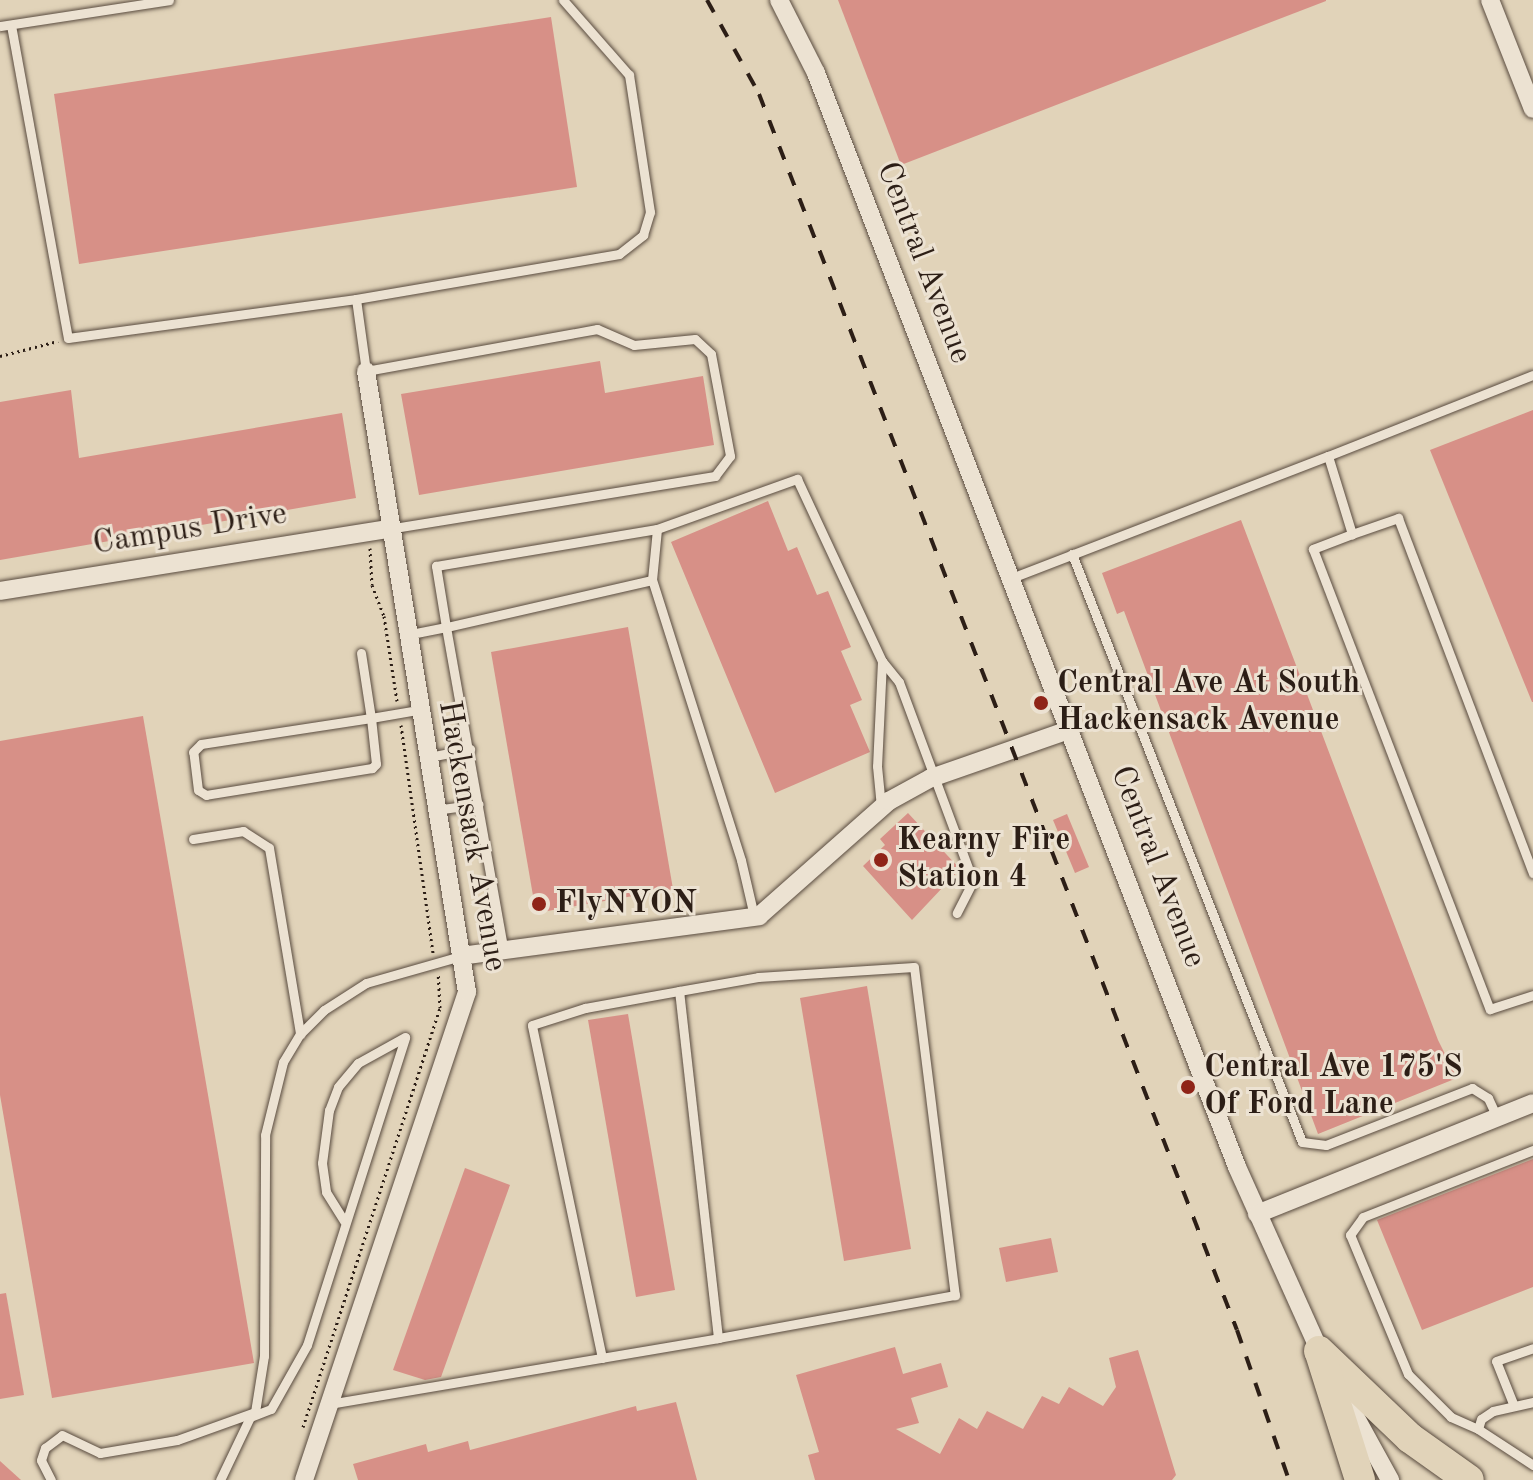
<!DOCTYPE html>
<html>
<head>
<meta charset="utf-8">
<style>
	body { margin:0 }
	#map { position:relative; width:1533px; height:1480px; overflow:hidden; background:#e1d3b9; font-family:"Old Standard TT",serif }
	div>[style] { position:absolute }
	[style*='--x'] { left:calc(var(--x)*1px); top:calc(var(--y)*1px); width:calc(var(--w)*1px); rotate:calc(var(--a)*1deg) }
	.building>* { inset:0; background:#d79087 }
	.path>* { height:3px; margin-top:-1.5px; transform-origin:0; background:repeating-linear-gradient(90deg,#2c1e16 0 2px,transparent 0 6px) }
	.roads { filter:drop-shadow(0 0 2px #594b3f) drop-shadow(0 0 2px #594b3f) }
	.service>* { height:9px; margin:-4.5px; padding:0 4.5px; transform-origin:4.5px; border-radius:4.5px; background:#ece2d2 }
	.minor>* { height:18px; margin:-9px; padding:0 9px; transform-origin:9px; border-radius:9px; background:#ece2d2 }
	.trunk>* { height:30px; margin:-15px; padding:0 15px; transform-origin:15px; border-radius:15px; background:#e1d3b9 }
	.rail>* { height:4px; margin-top:-2px; transform-origin:0; background:repeating-linear-gradient(90deg,#2c1e16 0 14px,transparent 0 28px) }
	.dots>* { width:22px; height:22px; translate:-50% -50%; box-sizing:border-box; border:4px solid #ece2d2; border-radius:50% }
	span { translate:-50% -50%; white-space:nowrap; text-align:center; line-height:1.15; -webkit-text-stroke:6px #ece2d2; paint-order:stroke }
	.street-label { font-size:32px; color:#2c1e16 }
	.poi-label { font-size:32px; color:#2c1e16; font-weight:700 }
	.left { translate:0 -50%; text-align:left }
</style>
</head>
<body>
<div id="map">
	<div class="building">
		<i style="clip-path:polygon(838px 0,1326px 0,1326px 1px,901px 165px)"></i>
		<i style="clip-path:polygon(551px 17px,577px 187px,79px 264px,54px 94px)"></i>
		<i style="clip-path:polygon(600px 361px,605px 393px,703px 376px,714px 445px,419px 495px,401px 394px)"></i>
		<i style="clip-path:polygon(71px 390px,79px 458px,342px 413px,356px 498px,0 560px,0 402px)"></i>
		<i style="clip-path:polygon(1533px 410px,1533px 702px,1532px 702px,1430px 450px)"></i>
		<i style="clip-path:polygon(768px 501px,788px 551px,797px 547px,817px 595px,828px 591px,851px 647px,841px 651px,862px 700px,850px 705px,870px 752px,775px 793px,671px 542px)"></i>
		<i style="clip-path:polygon(1241px 520px,1438px 1040px,1457px 1078px,1318px 1134px,1124px 611px,1117px 614px,1102px 573px)"></i>
		<i style="clip-path:polygon(628px 627px,673px 889px,536px 913px,491px 652px)"></i>
		<i style="clip-path:polygon(143px 716px,254px 1363px,52px 1398px,0 1095px,0 741px)"></i>
		<i style="clip-path:polygon(908px 813px,960px 869px,912px 920px,863px 866px,885px 845px,880px 839px)"></i>
		<i style="clip-path:polygon(1067px 814px,1089px 867px,1075px 873px,1053px 820px)"></i>
		<i style="clip-path:polygon(867px 986px,911px 1249px,844px 1261px,800px 998px)"></i>
		<i style="clip-path:polygon(628px 1014px,675px 1290px,636px 1297px,588px 1020px)"></i>
		<i style="clip-path:polygon(1533px 1159px,1533px 1287px,1422px 1330px,1377px 1220px)"></i>
		<i style="clip-path:polygon(465px 1168px,510px 1185px,441px 1377px,425px 1380px,393px 1370px)"></i>
		<i style="clip-path:polygon(1051px 1238px,1058px 1272px,1006px 1282px,999px 1248px)"></i>
		<i style="clip-path:polygon(6px 1293px,24px 1395px,0 1399px,0 1294px)"></i>
		<i style="clip-path:polygon(895px 1347px,903px 1374px,941px 1363px,948px 1387px,911px 1398px,919px 1423px,896px 1429px,940px 1454px,959px 1418px,977px 1429px,987px 1411px,1023px 1429px,1042px 1396px,1059px 1404px,1069px 1387px,1103px 1406px,1116px 1387px,1109px 1358px,1138px 1350px,1176px 1475px,1172px 1480px,815px 1480px,808px 1455px,819px 1452px,796px 1375px)"></i>
		<i style="clip-path:polygon(676px 1402px,697px 1480px,358px 1480px,353px 1464px,426px 1444px,428px 1452px,468px 1441px,470px 1450px,636px 1406px,637px 1411px)"></i>
		<i style="clip-path:polygon(0 1461px,21px 1480px,0 1480px)"></i>
	</div>
	<div class="path">
		<i style="--x:0;--y:356;--w:60;--a:-14.5"></i>
		<i style="--x:370;--y:548;--w:37;--a:87"></i>
		<i style="--x:372;--y:585;--w:33;--a:69"></i>
		<i style="--x:384;--y:616;--w:86;--a:81.3"></i>
		<i style="--x:401;--y:725;--w:231;--a:82"></i>
		<i style="--x:303;--y:1427;--w:441;--a:-71.9"></i>
		<i style="--x:440;--y:1008;--w:35;--a:-93"></i>
	</div>
	<div class="roads">
		<div class="service">
			<i style="--x:11;--y:25;--w:318;--a:79.7"></i>
			<i style="--x:68;--y:338;--w:291;--a:-7.7"></i>
			<i style="--x:356;--y:299;--w:73;--a:82.1"></i>
			<i style="--x:366;--y:371;--w:235;--a:-10.3"></i>
			<i style="--x:597;--y:329;--w:40;--a:23.4"></i>
			<i style="--x:634;--y:345;--w:61;--a:-5.6"></i>
			<i style="--x:695;--y:339;--w:22;--a:43"></i>
			<i style="--x:711;--y:354;--w:104;--a:79.4"></i>
			<i style="--x:730;--y:456;--w:25;--a:127"></i>
			<i style="--x:715;--y:476;--w:330;--a:170.8"></i>
			<i style="--x:0;--y:26;--w:171;--a:-8.7"></i>
			<i style="--x:356;--y:299;--w:267;--a:-9.7"></i>
			<i style="--x:619;--y:254;--w:31;--a:-38"></i>
			<i style="--x:643;--y:235;--w:24;--a:-73"></i>
			<i style="--x:650;--y:212;--w:139;--a:-98.7"></i>
			<i style="--x:629;--y:75;--w:100;--a:-131.3"></i>
			<i style="--x:1328;--y:456;--w:220;--a:-21.6"></i>
			<i style="--x:1352;--y:534;--w:49;--a:-19.2"></i>
			<i style="--x:1398;--y:518;--w:380;--a:69.2"></i>
			<i style="--x:1072;--y:554;--w:631;--a:68.64"></i>
			<i style="--x:1302;--y:1142;--w:24;--a:7"></i>
			<i style="--x:1326;--y:1145;--w:157;--a:-21.3"></i>
			<i style="--x:1472;--y:1088;--w:19;--a:32"></i>
			<i style="--x:1488;--y:1098;--w:21;--a:65"></i>
			<i style="--x:1014;--y:577;--w:337;--a:-21.1"></i>
			<i style="--x:1328;--y:456;--w:82;--a:72.9"></i>
			<i style="--x:1352;--y:534;--w:42;--a:159"></i>
			<i style="--x:1313;--y:549;--w:493;--a:69"></i>
			<i style="--x:1490;--y:1009;--w:45;--a:-18"></i>
			<i style="--x:652;--y:580;--w:211;--a:167.1"></i>
			<i style="--x:446;--y:627;--w:62;--a:-99.3"></i>
			<i style="--x:436;--y:566;--w:224;--a:-9.5"></i>
			<i style="--x:406;--y:635;--w:41;--a:-11.3"></i>
			<i style="--x:446;--y:627;--w:329;--a:79.9"></i>
			<i style="--x:361;--y:653;--w:66;--a:81.3"></i>
			<i style="--x:371;--y:718;--w:46;--a:83.8"></i>
			<i style="--x:376;--y:764;--w:6;--a:135"></i>
			<i style="--x:372;--y:768;--w:168;--a:170.8"></i>
			<i style="--x:206;--y:795;--w:9;--a:-148"></i>
			<i style="--x:198;--y:790;--w:38;--a:-97"></i>
			<i style="--x:193;--y:752;--w:11;--a:-45"></i>
			<i style="--x:201;--y:744;--w:172;--a:-8.7"></i>
			<i style="--x:371;--y:718;--w:48;--a:-9.7"></i>
			<i style="--x:882;--y:661;--w:27;--a:51"></i>
			<i style="--x:899;--y:682;--w:212;--a:69.6"></i>
			<i style="--x:973;--y:881;--w:36;--a:117"></i>
			<i style="--x:429;--y:757;--w:42;--a:-11"></i>
			<i style="--x:435;--y:810;--w:44;--a:-7.8"></i>
			<i style="--x:193;--y:839;--w:51;--a:-9.1"></i>
			<i style="--x:243;--y:831;--w:31;--a:33"></i>
			<i style="--x:269;--y:848;--w:189;--a:80.5"></i>
			<i style="--x:754;--y:916;--w:57;--a:-103.1"></i>
			<i style="--x:741;--y:860;--w:294;--a:-107.6"></i>
			<i style="--x:652;--y:580;--w:51;--a:-84.4"></i>
			<i style="--x:657;--y:529;--w:149;--a:-19.7"></i>
			<i style="--x:797;--y:479;--w:201;--a:65"></i>
			<i style="--x:882;--y:661;--w:105;--a:92.7"></i>
			<i style="--x:877;--y:766;--w:41;--a:84.4"></i>
			<i style="--x:602;--y:1358;--w:340;--a:-101.9"></i>
			<i style="--x:532;--y:1025;--w:56;--a:-17.8"></i>
			<i style="--x:585;--y:1008;--w:96;--a:-10.3"></i>
			<i style="--x:679;--y:991;--w:80;--a:-10"></i>
			<i style="--x:758;--y:977;--w:156;--a:-3.7"></i>
			<i style="--x:914;--y:967;--w:331;--a:82.9"></i>
			<i style="--x:955;--y:1295;--w:241;--a:169.7"></i>
			<i style="--x:718;--y:1338;--w:349;--a:-96.4"></i>
			<i style="--x:1533;--y:1402;--w:41;--a:167.3"></i>
			<i style="--x:1493;--y:1411;--w:14;--a:146"></i>
			<i style="--x:1481;--y:1419;--w:10;--a:107"></i>
			<i style="--x:1478;--y:1429;--w:66;--a:33.2"></i>
			<i style="--x:329;--y:1404;--w:395;--a:-9.6"></i>
			<i style="--x:1514;--y:1406;--w:48;--a:-111.8"></i>
			<i style="--x:1496;--y:1361;--w:39;--a:-19"></i>
			<i style="--x:1478;--y:1429;--w:30;--a:-156"></i>
			<i style="--x:1451;--y:1417;--w:61;--a:-135"></i>
			<i style="--x:1408;--y:1374;--w:151;--a:-112.6"></i>
			<i style="--x:1350;--y:1235;--w:22;--a:-54"></i>
			<i style="--x:1363;--y:1217;--w:183;--a:-21.5"></i>
			<i style="--x:51;--y:1480;--w:22;--a:-117"></i>
			<i style="--x:41;--y:1460;--w:13;--a:-72"></i>
			<i style="--x:45;--y:1448;--w:21;--a:-37"></i>
			<i style="--x:62;--y:1435;--w:42;--a:25.3"></i>
			<i style="--x:100;--y:1453;--w:78;--a:-9.6"></i>
			<i style="--x:177;--y:1440;--w:83;--a:-19.7"></i>
			<i style="--x:255;--y:1412;--w:57;--a:-80.9"></i>
			<i style="--x:264;--y:1356;--w:221;--a:-89.7"></i>
			<i style="--x:265;--y:1135;--w:75;--a:-76.1"></i>
			<i style="--x:283;--y:1062;--w:33;--a:-59"></i>
			<i style="--x:300;--y:1034;--w:34;--a:-45"></i>
			<i style="--x:324;--y:1010;--w:50;--a:-32.7"></i>
			<i style="--x:366;--y:983;--w:99;--a:-15.9"></i>
			<i style="--x:220;--y:1480;--w:70;--a:-64.5"></i>
			<i style="--x:250;--y:1417;--w:22;--a:-21"></i>
			<i style="--x:271;--y:1409;--w:73;--a:-60.6"></i>
			<i style="--x:307;--y:1345;--w:323;--a:-72.3"></i>
			<i style="--x:405;--y:1037;--w:54;--a:151"></i>
			<i style="--x:358;--y:1063;--w:31;--a:130"></i>
			<i style="--x:338;--y:1087;--w:25;--a:111"></i>
			<i style="--x:329;--y:1110;--w:53;--a:97.5"></i>
			<i style="--x:322;--y:1163;--w:29;--a:82"></i>
			<i style="--x:326;--y:1192;--w:34;--a:58"></i>
		</div>
		<div class="minor">
			<i style="--x:779;--y:0;--w:82;--a:63.1"></i>
			<i style="--x:816;--y:73;--w:1172;--a:68.95"></i>
			<i style="--x:1237;--y:1167;--w:209;--a:65.8"></i>
			<i style="--x:1490;--y:0;--w:117;--a:68.5"></i>
			<i style="--x:0;--y:591;--w:394;--a:-9.1"></i>
			<i style="--x:461;--y:956;--w:301;--a:-7.6"></i>
			<i style="--x:759;--y:916;--w:174;--a:-41.5"></i>
			<i style="--x:889;--y:801;--w:48;--a:-28.7"></i>
			<i style="--x:931;--y:778;--w:149;--a:-19.2"></i>
			<i style="--x:1257;--y:1214;--w:297;--a:-21.9"></i>
			<i style="--x:1345;--y:1398;--w:94;--a:61.2"></i>
			<i style="--x:304;--y:1480;--w:515;--a:-71.53"></i>
			<i style="--x:467;--y:992;--w:629;--a:-99.24"></i>
		</div>
		<div class="trunk">
			<i style="--x:1319;--y:1351;--w:126;--a:43.7"></i>
			<i style="--x:1410;--y:1438;--w:72;--a:35.4"></i>
			<i style="--x:1320;--y:1353;--w:133;--a:72.5"></i>
		</div>
	</div>
	<div class="rail">
		<i style="--x:707;--y:0;--w:107;--a:61"></i>
		<i style="--x:759;--y:94;--w:1325;--a:68.86"></i>
		<i style="--x:1237;--y:1330;--w:159;--a:70.9"></i>
	</div>
	<div class="dots">
		<i style="left:1041px;top:703px;background:#8f2418"></i>
		<i style="left:881px;top:860px;background:#8f2418"></i>
		<i style="left:539px;top:904px;background:#8f2418"></i>
		<i style="left:1188px;top:1087px;background:#8f2418"></i>
	</div>
	<div class="street-label">
		<span style="left:923px;top:263px;rotate:69deg">Central Avenue</span>
		<span style="left:190px;top:530px;rotate:-9deg">Campus Drive</span>
		<span style="left:471px;top:836px;rotate:80deg">Hackensack Avenue</span>
		<span style="left:1157px;top:867px;rotate:69deg">Central Avenue</span>
	</div>
	<div class="poi-label">
		<span class="left" style="left:1057px;top:703px">Central Ave At South<br>Hackensack Avenue</span>
		<span class="left" style="left:897px;top:860px">Kearny Fire<br>Station 4</span>
		<span class="left" style="left:555px;top:904px">FlyNYON</span>
		<span class="left" style="left:1204px;top:1087px">Central Ave 175'S<br>Of Ford Lane</span>
	</div>
</div>
</body>
</html>
